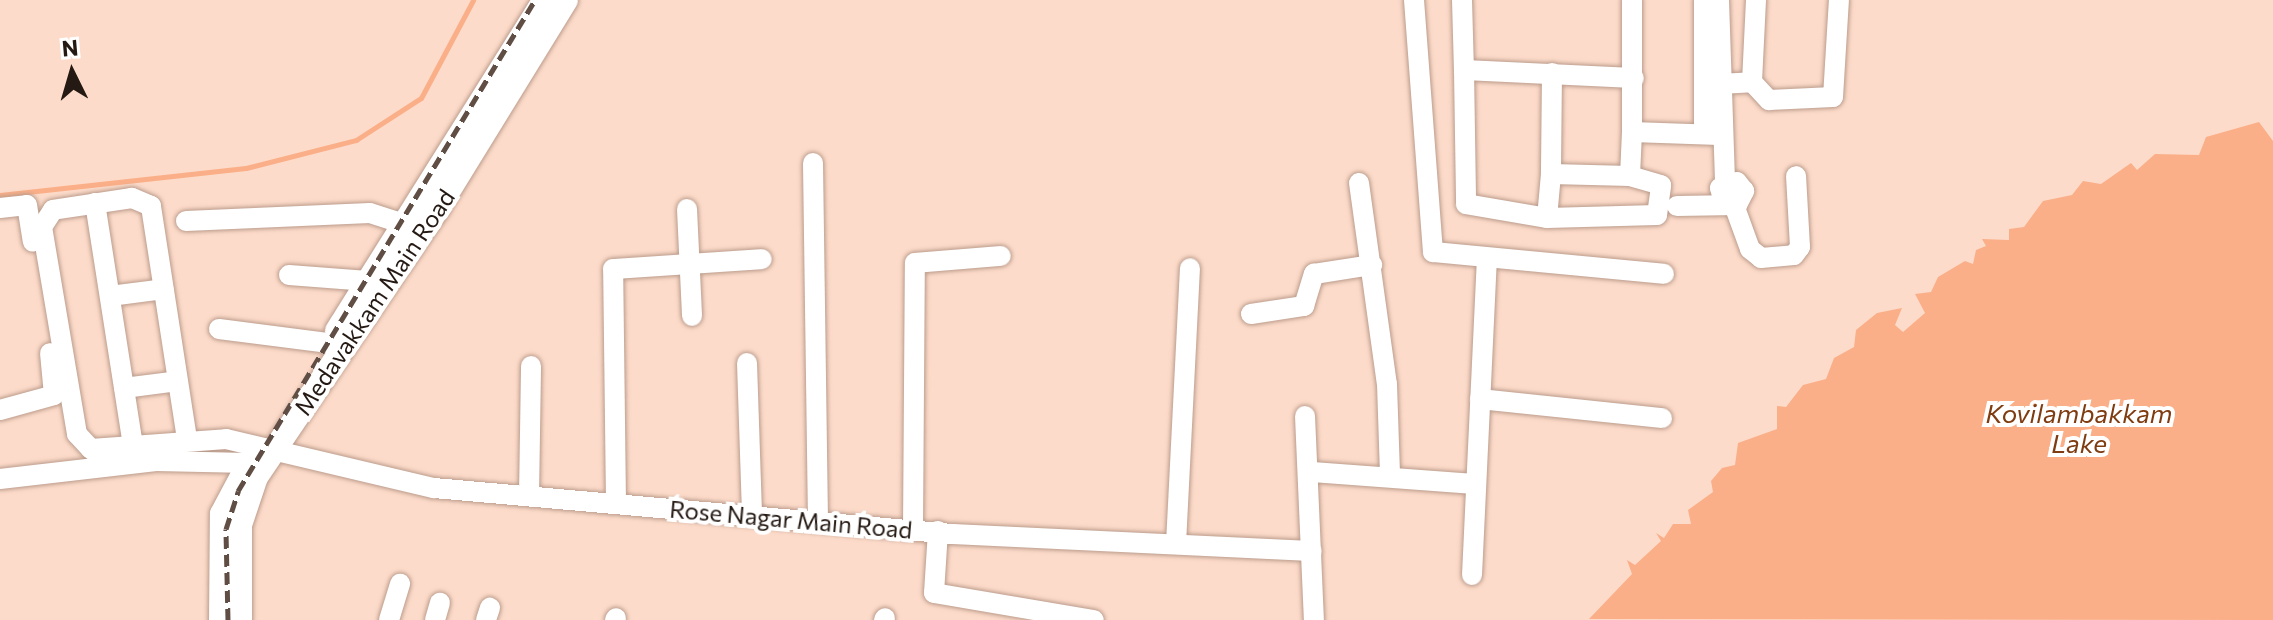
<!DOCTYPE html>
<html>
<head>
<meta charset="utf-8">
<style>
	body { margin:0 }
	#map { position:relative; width:2273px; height:620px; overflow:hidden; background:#fddbca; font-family:Commissioner,sans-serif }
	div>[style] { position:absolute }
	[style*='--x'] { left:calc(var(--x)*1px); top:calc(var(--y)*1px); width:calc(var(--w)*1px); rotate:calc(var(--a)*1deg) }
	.water>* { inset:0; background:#faaf88 }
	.stream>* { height:5px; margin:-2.5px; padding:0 2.5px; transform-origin:2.5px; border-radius:2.5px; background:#faaf88 }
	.roads { filter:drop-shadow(0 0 2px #bb9c8c) drop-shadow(0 0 2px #bb9c8c) }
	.minor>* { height:20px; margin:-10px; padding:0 10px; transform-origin:10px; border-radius:10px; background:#fff }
	.major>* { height:24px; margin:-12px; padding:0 12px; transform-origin:12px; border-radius:12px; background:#fff }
	.rail>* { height:5px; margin-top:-2.5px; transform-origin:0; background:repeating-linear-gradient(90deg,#604e45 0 12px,transparent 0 18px) }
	span { translate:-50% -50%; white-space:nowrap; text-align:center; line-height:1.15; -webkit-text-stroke:8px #fff; paint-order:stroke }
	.street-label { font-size:24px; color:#241913 }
	.water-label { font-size:26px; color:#7f3c11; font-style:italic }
	.north { position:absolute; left:32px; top:32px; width:80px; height:80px; -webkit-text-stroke:6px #fff; paint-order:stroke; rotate:355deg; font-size:22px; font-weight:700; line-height:32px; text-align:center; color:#241913 }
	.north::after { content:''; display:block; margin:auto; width:28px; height:36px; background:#241913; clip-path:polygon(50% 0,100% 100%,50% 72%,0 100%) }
</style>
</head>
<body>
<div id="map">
	<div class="water">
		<i style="clip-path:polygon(2259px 122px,2273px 141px,2273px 620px,1589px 619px,1632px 574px,1627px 560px,1635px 565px,1661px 541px,1656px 533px,1664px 538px,1673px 524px,1691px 524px,1688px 510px,1713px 492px,1711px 481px,1722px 468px,1735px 465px,1738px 443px,1777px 429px,1777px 406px,1786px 407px,1803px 385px,1826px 379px,1834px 358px,1854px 347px,1856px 330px,1877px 313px,1902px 308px,1895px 325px,1903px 332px,1925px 313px,1915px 294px,1931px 292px,1938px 277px,1965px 261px,1973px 264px,1976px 250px,1986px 246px,1982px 239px,2009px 240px,2009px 229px,2024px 227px,2043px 201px,2072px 195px,2083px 181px,2101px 184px,2131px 163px,2137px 170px,2155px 154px,2199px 155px,2206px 137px)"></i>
	</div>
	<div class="stream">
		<i style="--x:0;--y:195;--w:247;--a:-6.3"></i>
		<i style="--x:246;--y:168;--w:114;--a:-14.3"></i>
		<i style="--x:356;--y:140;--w:77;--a:-32.9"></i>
		<i style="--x:421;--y:98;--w:111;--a:-62"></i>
	</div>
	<div class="roads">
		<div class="minor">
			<i style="--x:1414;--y:0;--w:253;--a:85.7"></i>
			<i style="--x:1433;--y:252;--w:232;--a:5.4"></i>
			<i style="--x:1462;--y:0;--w:70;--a:88.4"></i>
			<i style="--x:1464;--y:70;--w:170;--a:2.7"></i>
			<i style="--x:1632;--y:0;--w:132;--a:90"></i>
			<i style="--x:1704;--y:0;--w:134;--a:90"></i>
			<i style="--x:1719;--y:0;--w:182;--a:88.1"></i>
			<i style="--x:1464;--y:70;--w:134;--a:89.1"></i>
			<i style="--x:1466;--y:204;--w:82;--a:9.8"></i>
			<i style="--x:1552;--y:73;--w:101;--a:90.6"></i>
			<i style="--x:1551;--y:174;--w:79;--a:1.5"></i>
			<i style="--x:1630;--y:176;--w:44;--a:-87.4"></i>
			<i style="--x:1632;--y:132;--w:87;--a:2"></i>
			<i style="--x:1752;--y:82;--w:25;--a:47"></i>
			<i style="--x:1769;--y:100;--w:64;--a:-2.7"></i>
			<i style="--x:1833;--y:97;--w:97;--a:-86.5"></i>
			<i style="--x:1719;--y:84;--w:33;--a:-3"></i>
			<i style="--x:1752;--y:82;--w:82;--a:-87.2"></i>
			<i style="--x:813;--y:163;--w:358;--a:89.2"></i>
			<i style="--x:1551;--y:174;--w:44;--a:95.2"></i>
			<i style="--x:1547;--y:218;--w:110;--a:-1.6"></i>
			<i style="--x:1657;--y:215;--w:30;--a:-82"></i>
			<i style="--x:1661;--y:185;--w:32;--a:-164"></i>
			<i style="--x:1359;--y:183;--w:203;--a:82.1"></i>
			<i style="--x:1387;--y:384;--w:89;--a:88.1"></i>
			<i style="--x:95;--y:203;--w:245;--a:81.1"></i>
			<i style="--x:1734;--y:205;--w:47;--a:70"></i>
			<i style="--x:1750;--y:249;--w:14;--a:39"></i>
			<i style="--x:1761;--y:258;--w:33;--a:-5"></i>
			<i style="--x:1794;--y:255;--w:10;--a:-53"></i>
			<i style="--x:1800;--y:247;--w:71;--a:-93.2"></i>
			<i style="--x:1677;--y:206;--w:60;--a:-1"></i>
			<i style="--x:1737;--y:205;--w:16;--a:-63"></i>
			<i style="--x:1744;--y:191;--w:11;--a:-128"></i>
			<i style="--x:1737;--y:182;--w:18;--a:161"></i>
			<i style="--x:1720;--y:188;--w:16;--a:75"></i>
			<i style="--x:0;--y:208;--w:27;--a:-6"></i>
			<i style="--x:27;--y:205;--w:37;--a:81"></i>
			<i style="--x:687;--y:209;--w:107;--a:87.3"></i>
			<i style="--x:186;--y:221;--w:184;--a:-2.5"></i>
			<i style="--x:370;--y:213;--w:35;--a:18"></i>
			<i style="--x:289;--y:275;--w:79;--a:4.3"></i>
			<i style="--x:110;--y:296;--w:54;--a:-7.4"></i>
			<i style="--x:1251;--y:314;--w:54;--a:-8.6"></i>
			<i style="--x:1304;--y:306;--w:34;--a:-73"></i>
			<i style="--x:1314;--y:274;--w:59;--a:-8.8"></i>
			<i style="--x:219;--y:329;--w:111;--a:7.3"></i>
			<i style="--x:747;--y:363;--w:153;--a:88.1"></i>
			<i style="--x:124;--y:388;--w:54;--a:-7.4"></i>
			<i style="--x:1480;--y:399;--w:183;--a:6"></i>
			<i style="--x:0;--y:410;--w:56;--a:-15.5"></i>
			<i style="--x:54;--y:395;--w:42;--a:-95.4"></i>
			<i style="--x:1305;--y:416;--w:204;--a:87.5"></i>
			<i style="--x:187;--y:439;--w:236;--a:-98.8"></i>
			<i style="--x:151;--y:206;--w:21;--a:-157"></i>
			<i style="--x:132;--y:198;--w:80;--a:171.4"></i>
			<i style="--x:53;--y:210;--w:20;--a:123"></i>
			<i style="--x:42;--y:227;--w:210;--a:80.4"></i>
			<i style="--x:77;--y:434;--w:21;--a:47"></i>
			<i style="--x:91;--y:449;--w:135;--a:-4.2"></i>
			<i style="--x:226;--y:439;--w:214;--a:13.3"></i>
			<i style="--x:434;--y:488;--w:520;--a:5.07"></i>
			<i style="--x:952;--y:534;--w:360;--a:2.7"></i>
			<i style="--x:1312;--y:472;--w:163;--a:4.2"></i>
			<i style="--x:0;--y:479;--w:157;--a:-6.6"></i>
			<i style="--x:156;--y:461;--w:93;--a:1.2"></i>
			<i style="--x:529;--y:496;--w:130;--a:-89.1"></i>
			<i style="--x:616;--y:503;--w:234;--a:-90.7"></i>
			<i style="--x:613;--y:269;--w:149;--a:-3.8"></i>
			<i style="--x:913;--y:530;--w:267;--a:-89.6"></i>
			<i style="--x:915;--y:263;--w:86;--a:-4.7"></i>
			<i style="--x:938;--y:531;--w:62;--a:93.7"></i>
			<i style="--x:934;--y:593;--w:162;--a:9.6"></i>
			<i style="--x:1176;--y:544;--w:276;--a:-87.1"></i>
			<i style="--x:1472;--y:575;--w:316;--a:-87.3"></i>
			<i style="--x:389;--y:620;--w:38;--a:-73"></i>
			<i style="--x:435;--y:620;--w:18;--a:-74"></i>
			<i style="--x:486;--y:620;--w:13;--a:-72"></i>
			<i style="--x:615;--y:620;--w:2;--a:-63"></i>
			<i style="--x:884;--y:620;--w:2;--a:-63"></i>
		</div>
		<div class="major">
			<i style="--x:337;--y:331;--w:391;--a:-57.9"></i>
			<i style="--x:221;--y:620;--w:106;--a:-89.5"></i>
			<i style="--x:222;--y:514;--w:55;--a:-62"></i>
			<i style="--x:240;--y:620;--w:95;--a:-90"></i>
			<i style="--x:240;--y:525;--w:51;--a:-71.6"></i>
			<i style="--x:256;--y:477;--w:325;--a:-55.9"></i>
			<i style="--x:438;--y:208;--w:244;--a:-58.4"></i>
		</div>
	</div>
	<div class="rail">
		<i style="--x:228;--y:620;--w:91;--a:-91.3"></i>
		<i style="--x:226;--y:529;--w:40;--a:-72"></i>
		<i style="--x:238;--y:491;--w:574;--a:-58.83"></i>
	</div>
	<div class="street-label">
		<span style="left:374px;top:302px;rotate:-56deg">Medavakkam Main Road</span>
		<span style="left:791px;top:519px;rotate:5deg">Rose Nagar Main Road</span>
	</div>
	<div class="water-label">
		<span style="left:2079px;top:428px">Kovilambakkam<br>Lake</span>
	</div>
	<div class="north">N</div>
</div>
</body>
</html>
